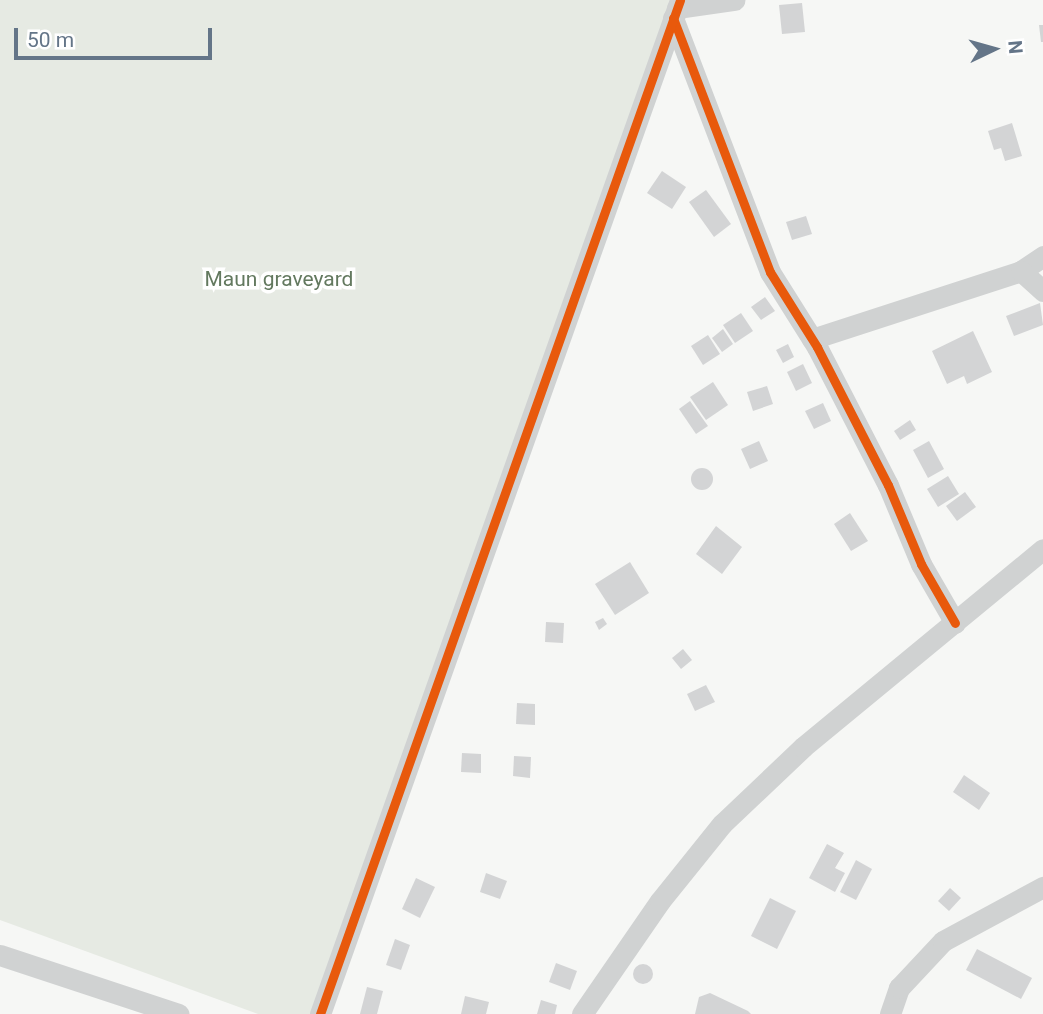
<!DOCTYPE html>
<html>
<head>
<meta charset="utf-8">
<style>
	body { margin:0 }
	#map { position:relative; width:1043px; height:1014px; overflow:hidden; background:#f6f7f5; font-family:Roboto,sans-serif }
	div>[style] { position:absolute }
	[style*='--x'] { left:calc(var(--x)*1px); top:calc(var(--y)*1px); width:calc(var(--w)*1px); rotate:calc(var(--a)*1deg) }
	.green>* { inset:0; background:#e6eae3 }
	.building>* { inset:0; background:#d3d4d5 }
	.round { border-radius:50% }
	.street>* { height:21px; margin:-10.5px; padding:0 10.5px; transform-origin:10.5px; border-radius:10.5px; background:#d0d2d2 }
	.cycleway>* { height:9px; margin:-4.5px; padding:0 4.5px; transform-origin:4.5px; border-radius:4.5px; background:#e8590c }
	span { translate:-50% -50%; white-space:nowrap; text-align:center; line-height:1.15; -webkit-text-stroke:7px #fff; paint-order:stroke }
	.park-label { font-size:21px; color:#63795f }
	.north { position:absolute; left:959px; top:14px; width:70px; height:70px; -webkit-text-stroke:5px #fff; paint-order:stroke; rotate:85deg; font-size:19px; font-weight:700; line-height:28px; text-align:center; color:#647588 }
	.north::after { content:''; display:block; margin:auto; width:24px; height:32px; background:#647588; clip-path:polygon(50% 0,100% 100%,50% 72%,0 100%) }
	.scale { position:absolute; left:14px; top:28px; width:198px; height:32px; box-sizing:border-box; border:4px solid #647588; border-top:0; padding-left:9px; font-size:21px; line-height:24px; white-space:nowrap; color:#647588; -webkit-text-stroke:5px #fff; paint-order:stroke }
</style>
</head>
<body>
<div id="map">
	<div class="green">
		<i style="clip-path:polygon(0 0,673px 0,315px 1014px,258px 1014px,0 920px)"></i>
	</div>
	<div class="building">
		<i style="clip-path:polygon(802px 3px,805px 32px,782px 34px,779px 5px)"></i>
		<i style="clip-path:polygon(1039px 25px,1043px 25px,1043px 42px,1041px 42px)"></i>
		<i style="clip-path:polygon(1012px 123px,1022px 156px,1005px 161px,1001px 148px,994px 150px,988px 131px)"></i>
		<i style="clip-path:polygon(662px 171px,686px 187px,672px 209px,647px 193px)"></i>
		<i style="clip-path:polygon(706px 190px,731px 224px,714px 237px,689px 202px)"></i>
		<i style="clip-path:polygon(806px 216px,812px 234px,792px 240px,786px 222px)"></i>
		<i style="clip-path:polygon(765px 297px,775px 311px,761px 320px,751px 307px)"></i>
		<i style="clip-path:polygon(1040px 303px,1043px 325px,1014px 336px,1006px 316px)"></i>
		<i style="clip-path:polygon(741px 313px,753px 331px,735px 343px,723px 325px)"></i>
		<i style="clip-path:polygon(723px 329px,733px 344px,722px 352px,712px 338px)"></i>
		<i style="clip-path:polygon(973px 331px,992px 372px,967px 384px,964px 376px,947px 384px,932px 351px)"></i>
		<i style="clip-path:polygon(708px 335px,720px 354px,703px 365px,691px 346px)"></i>
		<i style="clip-path:polygon(788px 344px,794px 357px,783px 363px,776px 350px)"></i>
		<i style="clip-path:polygon(803px 364px,812px 383px,796px 391px,787px 372px)"></i>
		<i style="clip-path:polygon(713px 382px,728px 405px,706px 420px,690px 397px)"></i>
		<i style="clip-path:polygon(767px 386px,773px 404px,753px 411px,747px 392px)"></i>
		<i style="clip-path:polygon(690px 401px,708px 426px,696px 434px,679px 409px)"></i>
		<i style="clip-path:polygon(823px 403px,831px 421px,814px 429px,805px 411px)"></i>
		<i style="clip-path:polygon(910px 420px,916px 430px,900px 440px,894px 431px)"></i>
		<i style="clip-path:polygon(759px 441px,768px 461px,750px 469px,741px 449px)"></i>
		<i style="clip-path:polygon(929px 441px,944px 469px,928px 478px,913px 450px)"></i>
		<i class="round" style="left:691px;top:468px;width:22px;height:22px"></i>
		<i style="clip-path:polygon(948px 476px,959px 494px,938px 507px,927px 489px)"></i>
		<i style="clip-path:polygon(965px 492px,976px 507px,957px 521px,946px 506px)"></i>
		<i style="clip-path:polygon(850px 513px,868px 541px,851px 551px,834px 524px)"></i>
		<i style="clip-path:polygon(716px 526px,742px 547px,722px 574px,696px 554px)"></i>
		<i style="clip-path:polygon(630px 562px,649px 593px,615px 615px,595px 584px)"></i>
		<i style="clip-path:polygon(603px 618px,607px 624px,599px 630px,595px 622px)"></i>
		<i style="clip-path:polygon(546px 622px,564px 623px,563px 643px,545px 642px)"></i>
		<i style="clip-path:polygon(683px 649px,692px 660px,681px 669px,672px 658px)"></i>
		<i style="clip-path:polygon(706px 685px,715px 702px,695px 711px,687px 694px)"></i>
		<i style="clip-path:polygon(517px 703px,535px 704px,535px 725px,516px 724px)"></i>
		<i style="clip-path:polygon(462px 753px,481px 754px,481px 773px,461px 772px)"></i>
		<i style="clip-path:polygon(514px 756px,531px 757px,530px 778px,513px 776px)"></i>
		<i style="clip-path:polygon(964px 775px,990px 793px,979px 810px,953px 792px)"></i>
		<i style="clip-path:polygon(827px 844px,844px 853px,835px 868px,845px 873px,835px 892px,809px 878px)"></i>
		<i style="clip-path:polygon(856px 860px,872px 869px,856px 900px,840px 892px)"></i>
		<i style="clip-path:polygon(486px 873px,507px 881px,500px 899px,480px 892px)"></i>
		<i style="clip-path:polygon(416px 878px,435px 887px,420px 918px,402px 909px)"></i>
		<i style="clip-path:polygon(950px 888px,961px 898px,949px 911px,938px 901px)"></i>
		<i style="clip-path:polygon(770px 898px,796px 911px,777px 949px,751px 936px)"></i>
		<i style="clip-path:polygon(395px 939px,410px 945px,401px 970px,386px 965px)"></i>
		<i style="clip-path:polygon(977px 949px,1032px 978px,1021px 999px,966px 970px)"></i>
		<i style="clip-path:polygon(556px 963px,577px 971px,570px 990px,549px 982px)"></i>
		<i class="round" style="left:633px;top:964px;width:20px;height:20px"></i>
		<i style="clip-path:polygon(367px 987px,383px 991px,377px 1014px,360px 1014px)"></i>
		<i style="clip-path:polygon(710px 993px,748px 1011px,751px 1014px,695px 1014px,699px 997px)"></i>
		<i style="clip-path:polygon(465px 996px,489px 1002px,486px 1014px,461px 1014px)"></i>
		<i style="clip-path:polygon(541px 1000px,557px 1005px,555px 1014px,537px 1014px)"></i>
	</div>
	<div class="street">
		<i style="--x:677;--y:8;--w:58;--a:-8"></i>
		<i style="--x:673;--y:18;--w:272;--a:69.1"></i>
		<i style="--x:770;--y:272;--w:89;--a:57.9"></i>
		<i style="--x:817;--y:347;--w:155;--a:62.8"></i>
		<i style="--x:888;--y:485;--w:86;--a:67.3"></i>
		<i style="--x:921;--y:564;--w:68;--a:60"></i>
		<i style="--x:1021;--y:271;--w:27;--a:-34"></i>
		<i style="--x:812;--y:339;--w:220;--a:-18"></i>
		<i style="--x:1021;--y:271;--w:30;--a:42"></i>
		<i style="--x:0;--y:955;--w:188;--a:18.3"></i>
		<i style="--x:320;--y:1014;--w:1076;--a:-70.45"></i>
		<i style="--x:582;--y:1014;--w:137;--a:-55.4"></i>
		<i style="--x:660;--y:901;--w:99;--a:-51.2"></i>
		<i style="--x:722;--y:824;--w:112;--a:-43.5"></i>
		<i style="--x:803;--y:747;--w:311;--a:-39.5"></i>
		<i style="--x:890;--y:1014;--w:28;--a:-71"></i>
		<i style="--x:899;--y:988;--w:64;--a:-46.9"></i>
		<i style="--x:943;--y:941;--w:114;--a:-28.4"></i>
	</div>
	<div class="cycleway">
		<i style="--x:673;--y:18;--w:272;--a:69.1"></i>
		<i style="--x:770;--y:272;--w:89;--a:57.9"></i>
		<i style="--x:817;--y:347;--w:155;--a:62.8"></i>
		<i style="--x:888;--y:485;--w:86;--a:67.3"></i>
		<i style="--x:921;--y:564;--w:68;--a:60"></i>
		<i style="--x:320;--y:1014;--w:1076;--a:-70.45"></i>
	</div>
	<div class="park-label">
		<span style="left:279px;top:279px">Maun graveyard</span>
	</div>
	<div class="north">N</div>
	<div class="scale">50 m</div>
</div>
</body>
</html>
